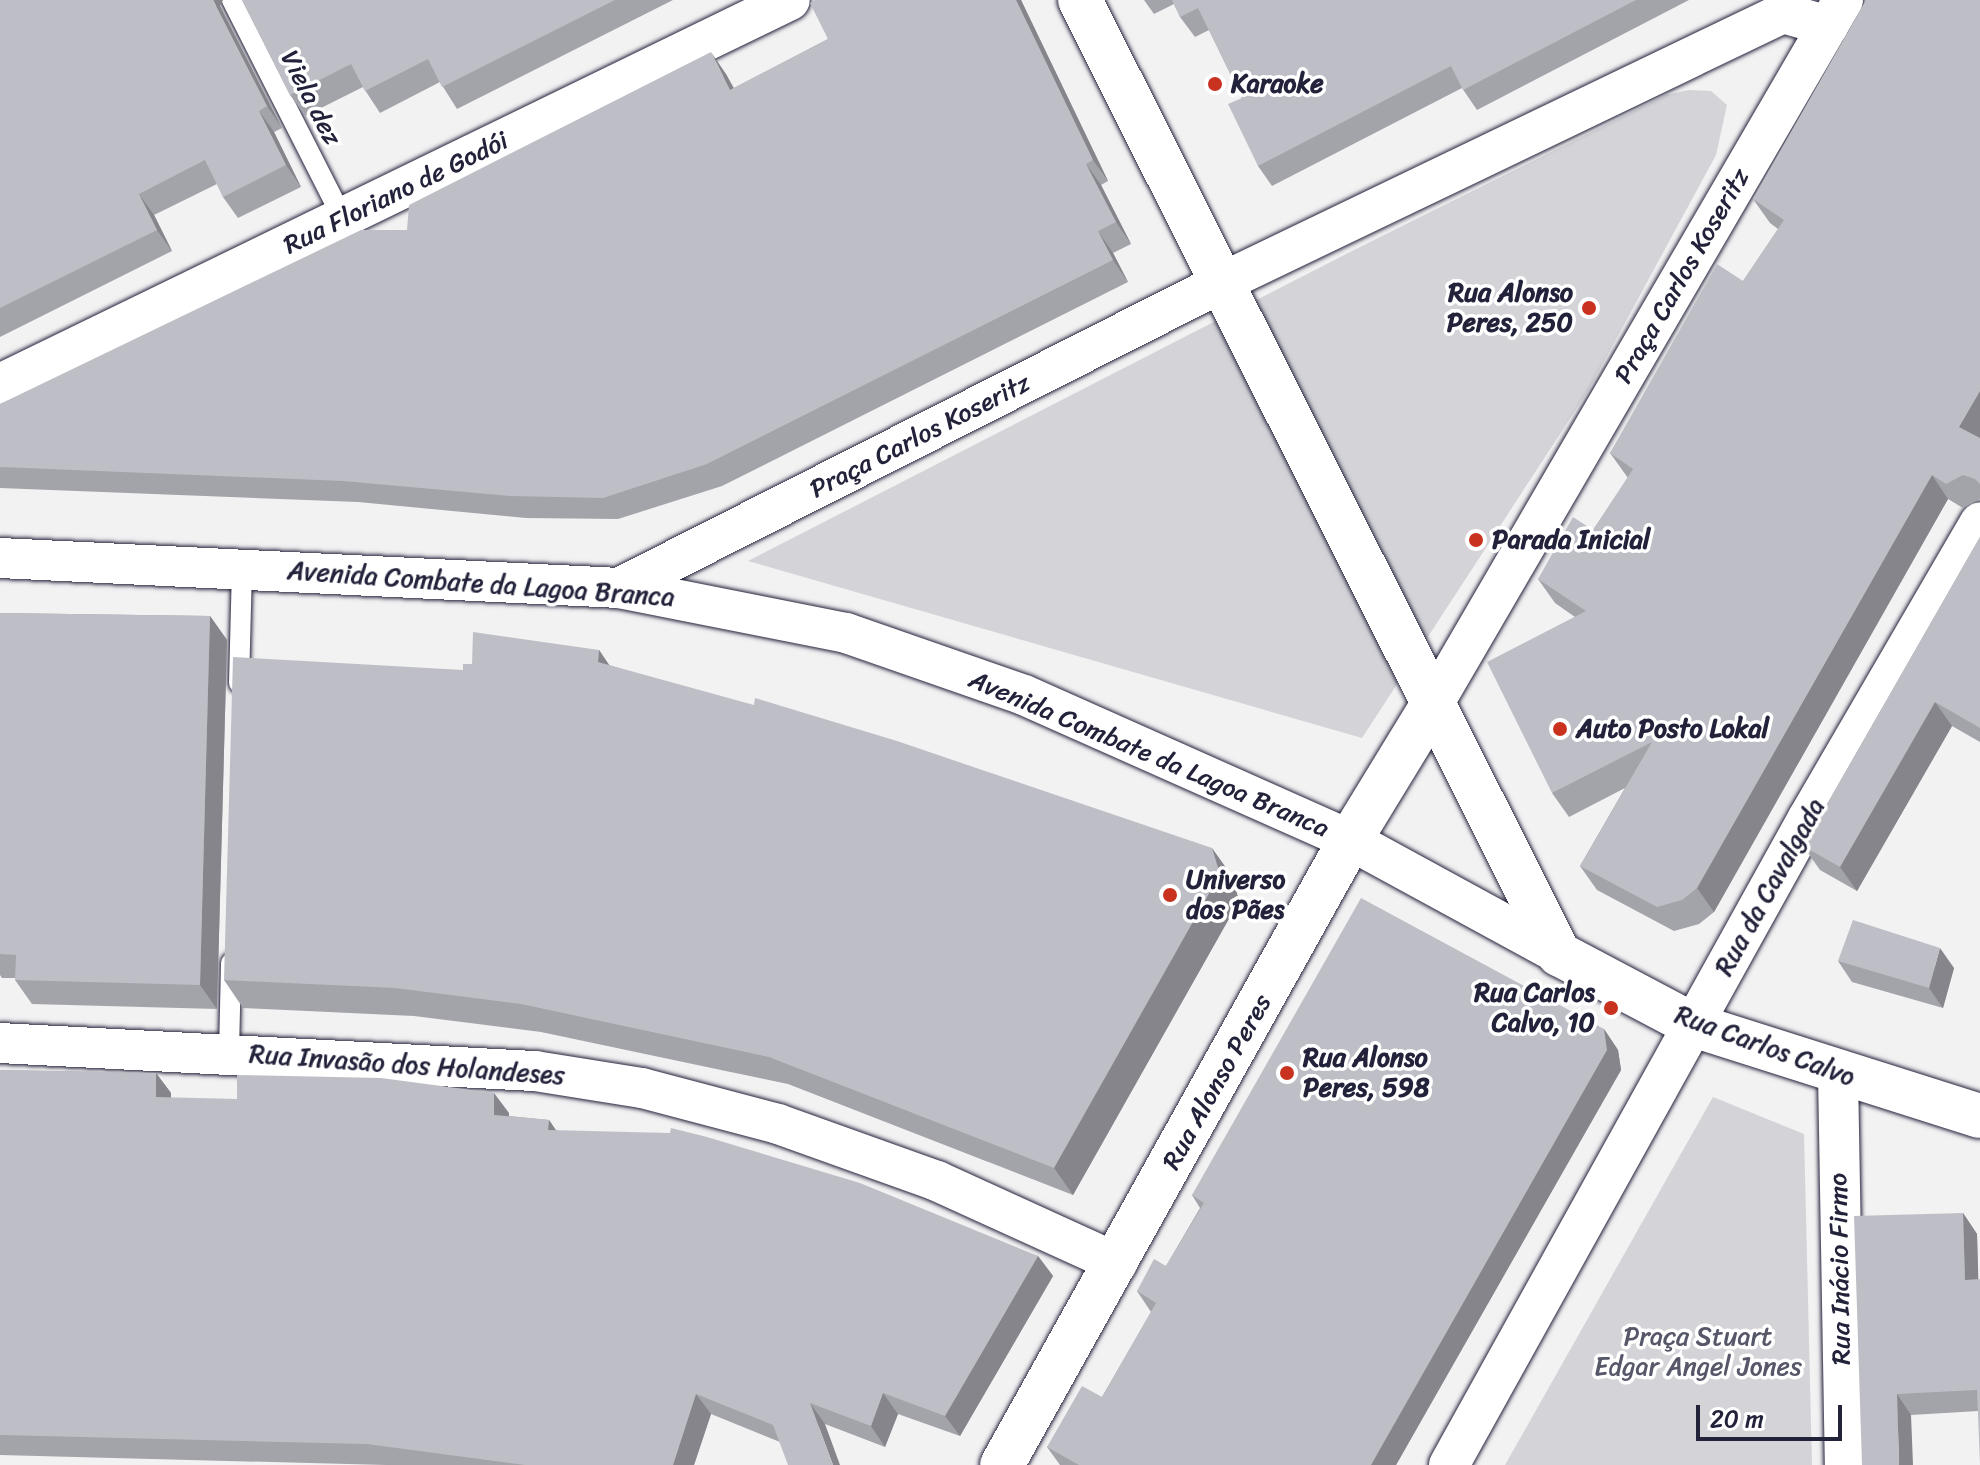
<!DOCTYPE html>
<html>
<head>
<meta charset="utf-8">
<style>
	body { margin:0 }
	#map { position:relative; width:1980px; height:1465px; overflow:hidden; background:#f2f2f3; font-family:Sriracha,sans-serif }
	div>[style] { position:absolute }
	[style*='--x'] { left:calc(var(--x)*1px); top:calc(var(--y)*1px); width:calc(var(--w)*1px); rotate:calc(var(--a)*1deg) }
	.green>* { inset:0; background:#d3d3d8 }
	.roads { filter:drop-shadow(0 0 2px #22223b) drop-shadow(0 0 2px #22223b) }
	.service>* { height:20px; margin:-10px; padding:0 10px; transform-origin:10px; border-radius:10px; background:#fff }
	.minor>* { height:40px; margin:-20px; padding:0 20px; transform-origin:20px; border-radius:20px; background:#fff }
	.tertiary>* { height:44px; margin:-22px; padding:0 22px; transform-origin:22px; border-radius:22px; background:#fff }
	.wall>* { inset:0; background:#a3a3aa }
	.shaded-wall>* { inset:0; background:#85858b }
	.building>* { inset:0; background:#bebec6 }
	.dots>* { width:22px; height:22px; translate:-50% -50%; box-sizing:border-box; border:4px solid #fff; border-radius:50% }
	span { translate:-50% -50%; white-space:nowrap; text-align:center; line-height:1.15; -webkit-text-stroke:7px #fff; paint-order:stroke }
	.poi-label { font-size:26px; color:#22223b; font-weight:700 }
	.left { translate:0 -50%; text-align:left }
	.right { translate:-100% -50%; text-align:right }
	.street-label { font-size:26px; color:#22223b }
	.park-label { font-size:26px; color:#57576a }
	.scale { position:absolute; left:1696px; top:1405px; width:146px; height:36px; box-sizing:border-box; border:4px solid #22223b; border-top:0; padding-left:10px; font-size:24px; line-height:28px; white-space:nowrap; color:#22223b; -webkit-text-stroke:6px #fff; paint-order:stroke }
</style>
</head>
<body>
<div id="map">
	<div class="green">
		<i style="clip-path:polygon(1689px 90px,1711px 91px,1727px 105px,1716px 155px,1588px 391px,1362px 738px,748px 561px,1354px 250px,1666px 95px)"></i>
		<i style="clip-path:polygon(1713px 1097px,1804px 1134px,1812px 1465px,1505px 1465px)"></i>
	</div>
	<div class="roads">
		<div class="service">
			<i style="--x:232;--y:0;--w:246;--a:63.1"></i>
			<i style="--x:239;--y:683;--w:116;--a:-88.5"></i>
			<i style="--x:229;--y:1053;--w:90;--a:-88.7"></i>
		</div>
		<div class="minor">
			<i style="--x:0;--y:384;--w:878;--a:-25.92"></i>
			<i style="--x:0;--y:558;--w:620;--a:2.77"></i>
			<i style="--x:619;--y:588;--w:231;--a:11.2"></i>
			<i style="--x:846;--y:633;--w:188;--a:19.2"></i>
			<i style="--x:1024;--y:695;--w:357;--a:24"></i>
			<i style="--x:1350;--y:840;--w:238;--a:28.6"></i>
			<i style="--x:619;--y:588;--w:675;--a:-26.87"></i>
			<i style="--x:1221;--y:283;--w:623;--a:-25.66"></i>
			<i style="--x:1783;--y:13;--w:47;--a:16.1"></i>
			<i style="--x:1435;--y:701;--w:811;--a:-59.8"></i>
			<i style="--x:0;--y:1043;--w:536;--a:3"></i>
			<i style="--x:535;--y:1071;--w:108;--a:9"></i>
			<i style="--x:642;--y:1088;--w:141;--a:14.8"></i>
			<i style="--x:778;--y:1124;--w:169;--a:19.7"></i>
			<i style="--x:937;--y:1181;--w:198;--a:24.5"></i>
			<i style="--x:1838;--y:1073;--w:392;--a:89"></i>
			<i style="--x:1449;--y:1465;--w:740;--a:-60.98"></i>
			<i style="--x:1808;--y:818;--w:342;--a:-59.8"></i>
		</div>
		<div class="tertiary">
			<i style="--x:1080;--y:0;--w:1068;--a:63.34"></i>
			<i style="--x:1559;--y:954;--w:152;--a:27.9"></i>
			<i style="--x:1693;--y:1025;--w:301;--a:17.6"></i>
			<i style="--x:1002;--y:1465;--w:715;--a:-60.89"></i>
			<i style="--x:1350;--y:840;--w:163;--a:-58.6"></i>
		</div>
	</div>
	<div class="wall">
		<i style="clip-path:polygon(0 0,220px 6px,282px 128px,274px 132px,301px 187px,238px 218px,223px 197px,217px 184px,154px 215px,172px 251px,0 337px)"></i>
		<i style="clip-path:polygon(242px 0,673px 0,457px 109px,440px 82px,380px 113px,363px 87px,305px 116px,290px 95px)"></i>
		<i style="clip-path:polygon(815px 0,1021px 0,1108px 181px,1101px 185px,1131px 244px,1113px 253px,1128px 282px,722px 486px,618px 519px,526px 518px,358px 502px,0 488px,0 404px,407px 230px,726px 74px,734px 88px,828px 39px)"></i>
		<i style="clip-path:polygon(1144px 0,1689px 0,1477px 110px,1462px 88px,1272px 186px,1258px 166px,1242px 98px,1209px 30px,1195px 37px,1180px 17px,1174px 4px,1154px 14px)"></i>
		<i style="clip-path:polygon(1980px 0,1980px 499px,1963px 508px,1948px 499px,1714px 912px,1699px 924px,1674px 931px,1597px 890px,1580px 866px,1625px 788px,1569px 817px,1552px 793px,1575px 617px,1555px 603px,1538px 579px,1593px 530px,1628px 478px,1610px 453px,1743px 281px,1778px 229px,1770px 223px,1753px 199px)"></i>
		<i style="clip-path:polygon(1980px 537px,1980px 742px,1952px 726px,1857px 891px,1820px 870px,1803px 846px)"></i>
		<i style="clip-path:polygon(0 613px,210px 616px,227px 640px,217px 1009px,32px 1004px,15px 980px,15px 978px,2px 978px,0 975px)"></i>
		<i style="clip-path:polygon(599px 650px,609px 665px,1232px 876px,1239px 901px,1073px 1195px,788px 1084px,541px 1032px,414px 1016px,243px 1008px,224px 980px,463px 670px)"></i>
		<i style="clip-path:polygon(1838px 961px,1954px 968px,1943px 1008px,1852px 982px)"></i>
		<i style="clip-path:polygon(1604px 1029px,1618px 1050px,1621px 1070px,1396px 1465px,1060px 1465px,1047px 1447px,1102px 1397px,1151px 1312px,1137px 1291px,1166px 1266px,1200px 1208px,1192px 1195px)"></i>
		<i style="clip-path:polygon(0 1070px,156px 1073px,171px 1093px,171px 1098px,509px 1113px,509px 1116px,549px 1120px,556px 1130px,1038px 1256px,1053px 1276px,960px 1436px,898px 1414px,885px 1447px,825px 1424px,780px 1442px,711px 1414px,694px 1465px,386px 1465px,0 1455px)"></i>
		<i style="clip-path:polygon(1963px 1213px,1977px 1234px,1978px 1279px,1978px 1411px,1911px 1415px,1862px 1465px)"></i>
	</div>
	<div class="shaded-wall">
		<i style="clip-path:polygon(213px 0,223px 0,220px 6px,282px 128px,267px 106px)"></i>
		<i style="clip-path:polygon(1016px 0,1021px 0,1108px 181px,1093px 160px)"></i>
		<i style="clip-path:polygon(711px 52px,726px 74px,745px 111px,730px 90px)"></i>
		<i style="clip-path:polygon(259px 111px,274px 132px,301px 187px,286px 165px)"></i>
		<i style="clip-path:polygon(1086px 164px,1101px 185px,1131px 244px,1116px 222px)"></i>
		<i style="clip-path:polygon(139px 194px,154px 215px,172px 251px,157px 230px)"></i>
		<i style="clip-path:polygon(1098px 231px,1113px 253px,1128px 282px,1113px 260px)"></i>
		<i style="clip-path:polygon(1980px 391px,1980px 444px,1959px 427px)"></i>
		<i style="clip-path:polygon(1932px 475px,1948px 499px,1714px 912px,1697px 888px)"></i>
		<i style="clip-path:polygon(210px 616px,227px 640px,217px 1009px,200px 985px)"></i>
		<i style="clip-path:polygon(599px 650px,618px 678px,598px 662px)"></i>
		<i style="clip-path:polygon(1935px 702px,1952px 726px,1857px 891px,1840px 867px)"></i>
		<i style="clip-path:polygon(1212px 848px,1232px 876px,1239px 901px,1073px 1195px,1054px 1168px)"></i>
		<i style="clip-path:polygon(1940px 948px,1954px 968px,1943px 1008px,1929px 988px)"></i>
		<i style="clip-path:polygon(1604px 1029px,1618px 1050px,1621px 1070px,1396px 1465px,1371px 1465px)"></i>
		<i style="clip-path:polygon(156px 1073px,171px 1093px,171px 1118px,156px 1097px)"></i>
		<i style="clip-path:polygon(494px 1093px,509px 1113px,508px 1135px,494px 1115px)"></i>
		<i style="clip-path:polygon(549px 1120px,563px 1141px,548px 1130px)"></i>
		<i style="clip-path:polygon(1963px 1213px,1977px 1234px,1979px 1300px,1965px 1280px)"></i>
		<i style="clip-path:polygon(1038px 1256px,1053px 1276px,960px 1436px,945px 1416px)"></i>
		<i style="clip-path:polygon(883px 1393px,898px 1414px,885px 1447px,871px 1426px)"></i>
		<i style="clip-path:polygon(696px 1394px,711px 1414px,694px 1465px,673px 1465px)"></i>
		<i style="clip-path:polygon(1897px 1394px,1911px 1415px,1913px 1465px,1899px 1465px)"></i>
		<i style="clip-path:polygon(810px 1403px,825px 1424px,840px 1465px,833px 1465px)"></i>
	</div>
	<div class="building">
		<i style="clip-path:polygon(0 0,213px 0,267px 106px,259px 111px,286px 165px,223px 197px,205px 160px,139px 194px,157px 230px,0 308px)"></i>
		<i style="clip-path:polygon(242px 0,615px 0,442px 87px,428px 59px,365px 91px,351px 64px,290px 95px)"></i>
		<i style="clip-path:polygon(815px 0,1016px 0,1093px 160px,1086px 164px,1116px 222px,1098px 231px,1113px 260px,707px 464px,603px 498px,511px 496px,343px 481px,0 467px,0 404px,361px 230px,407px 230px,409px 205px,711px 52px,730px 90px,828px 39px,810px 3px)"></i>
		<i style="clip-path:polygon(1172px 0,1636px 0,1463px 90px,1451px 66px,1258px 166px,1228px 104px,1242px 98px,1198px 8px,1180px 17px)"></i>
		<i style="clip-path:polygon(1866px 0,1980px 0,1980px 391px,1959px 427px,1980px 438px,1980px 484px,1975px 479px,1963px 475px,1946px 484px,1932px 475px,1697px 888px,1682px 900px,1657px 907px,1580px 866px,1652px 742px,1552px 793px,1487px 662px,1586px 611px,1538px 579px,1573px 517px,1593px 530px,1633px 469px,1610px 453px,1717px 264px,1743px 281px,1784px 220px,1753px 199px)"></i>
		<i style="clip-path:polygon(1980px 537px,1980px 728px,1935px 702px,1840px 867px,1803px 846px)"></i>
		<i style="clip-path:polygon(0 613px,210px 616px,200px 985px,15px 980px,16px 955px,0 954px)"></i>
		<i style="clip-path:polygon(473px 632px,599px 650px,598px 662px,754px 705px,755px 698px,897px 741px,1212px 848px,1220px 874px,1054px 1168px,769px 1057px,521px 1004px,395px 988px,224px 980px,233px 657px,463px 670px,463px 664px,472px 664px)"></i>
		<i style="clip-path:polygon(1361px 898px,1604px 1029px,1607px 1050px,1371px 1465px,1079px 1465px,1047px 1447px,1082px 1386px,1102px 1397px,1156px 1303px,1137px 1291px,1154px 1259px,1166px 1266px,1204px 1203px,1192px 1195px)"></i>
		<i style="clip-path:polygon(1853px 920px,1940px 948px,1929px 988px,1838px 961px)"></i>
		<i style="clip-path:polygon(0 1070px,156px 1073px,156px 1097px,237px 1099px,237px 1075px,381px 1078px,494px 1093px,494px 1115px,549px 1120px,548px 1130px,670px 1133px,671px 1128px,707px 1137px,860px 1183px,1038px 1256px,945px 1416px,883px 1393px,871px 1426px,810px 1403px,833px 1465px,788px 1465px,773px 1425px,696px 1394px,673px 1465px,525px 1465px,367px 1444px,0 1435px)"></i>
		<i style="clip-path:polygon(1963px 1213px,1965px 1280px,1980px 1279px,1980px 1465px,1977px 1390px,1897px 1394px,1899px 1465px,1862px 1465px,1854px 1216px)"></i>
	</div>
	<div class="dots">
		<i style="left:1215px;top:84px;background:#c8321e"></i>
		<i style="left:1589px;top:308px;background:#c8321e"></i>
		<i style="left:1476px;top:540px;background:#c8321e"></i>
		<i style="left:1560px;top:729px;background:#c8321e"></i>
		<i style="left:1170px;top:895px;background:#c8321e"></i>
		<i style="left:1611px;top:1008px;background:#c8321e"></i>
		<i style="left:1287px;top:1073px;background:#c8321e"></i>
	</div>
	<div class="poi-label">
		<span class="left" style="left:1231px;top:84px">Karaoke</span>
		<span class="right" style="left:1573px;top:308px">Rua Alonso<br>Peres, 250</span>
		<span class="left" style="left:1492px;top:540px">Parada Inicial</span>
		<span class="left" style="left:1576px;top:729px">Auto Posto Lokal</span>
		<span class="left" style="left:1186px;top:895px">Universo<br>dos Pães</span>
		<span class="right" style="left:1595px;top:1008px">Rua Carlos<br>Calvo, 10</span>
		<span class="left" style="left:1303px;top:1073px">Rua Alonso<br>Peres, 598</span>
	</div>
	<div class="street-label">
		<span style="left:311px;top:98px;rotate:63deg">Viela dez</span>
		<span style="left:396px;top:193px;rotate:-26deg">Rua Floriano de Godói</span>
		<span style="left:1682px;top:276px;rotate:-60deg">Praça Carlos Koseritz</span>
		<span style="left:920px;top:436px;rotate:-27deg">Praça Carlos Koseritz</span>
		<span style="left:481px;top:584px;rotate:4deg">Avenida Combate da Lagoa Branca</span>
		<span style="left:1149px;top:754px;rotate:23deg">Avenida Combate da Lagoa Branca</span>
		<span style="left:1770px;top:887px;rotate:-61deg">Rua da Cavalgada</span>
		<span style="left:1765px;top:1046px;rotate:20deg">Rua Carlos Calvo</span>
		<span style="left:407px;top:1065px;rotate:4deg">Rua Invasão dos Holandeses</span>
		<span style="left:1217px;top:1082px;rotate:-61deg">Rua Alonso Peres</span>
		<span style="left:1840px;top:1269px;rotate:-91deg">Rua Inácio Firmo</span>
	</div>
	<div class="park-label">
		<span style="left:1698px;top:1352px">Praça Stuart<br>Edgar Angel Jones</span>
	</div>
	<div class="scale">20 m</div>
</div>
</body>
</html>
